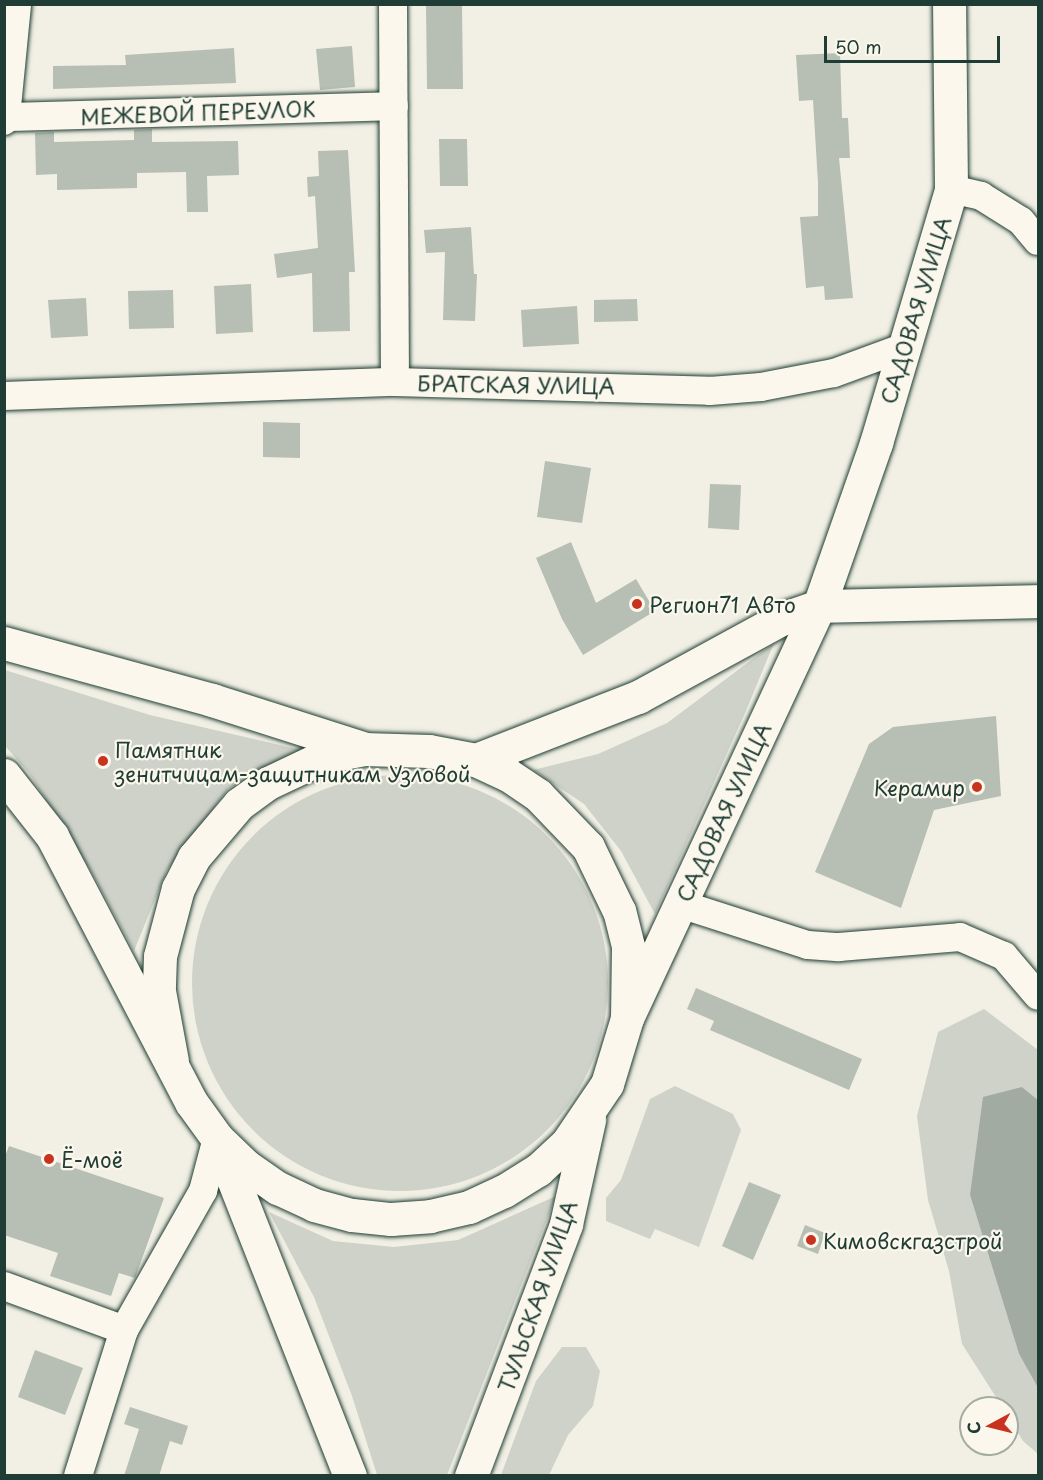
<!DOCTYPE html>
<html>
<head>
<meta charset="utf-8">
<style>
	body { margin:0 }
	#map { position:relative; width:1043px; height:1480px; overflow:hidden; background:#f2f0e5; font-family:"Playpen Sans",sans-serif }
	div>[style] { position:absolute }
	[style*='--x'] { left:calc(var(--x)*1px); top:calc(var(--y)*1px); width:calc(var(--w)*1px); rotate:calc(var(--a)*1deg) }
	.green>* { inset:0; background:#cfd2c8 }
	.round { border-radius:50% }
	.water>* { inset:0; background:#a2aba1 }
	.building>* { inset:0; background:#b7beb3 }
	.roads { filter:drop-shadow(0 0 2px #1f3d34) drop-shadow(0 0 2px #1f3d34) }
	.street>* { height:28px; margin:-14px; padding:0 14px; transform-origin:14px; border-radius:14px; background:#fbf7ec }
	.secondary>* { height:33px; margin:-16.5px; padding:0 16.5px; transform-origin:16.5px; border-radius:16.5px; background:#fbf7ec }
	.primary>* { height:33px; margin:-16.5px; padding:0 16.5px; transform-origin:16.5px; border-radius:16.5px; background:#fbf7ec }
	.dots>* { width:16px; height:16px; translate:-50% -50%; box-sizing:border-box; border:3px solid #fbf7ec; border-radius:50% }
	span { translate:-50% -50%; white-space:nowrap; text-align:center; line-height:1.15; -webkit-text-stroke:4.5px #fbf7ec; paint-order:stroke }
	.street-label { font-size:21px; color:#1f3d34 }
	.poi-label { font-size:21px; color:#1f3d34 }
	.left { translate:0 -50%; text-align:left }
	.right { translate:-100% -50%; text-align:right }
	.frame { position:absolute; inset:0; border:6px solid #1f3d34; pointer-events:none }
	.north { position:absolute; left:959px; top:1396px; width:60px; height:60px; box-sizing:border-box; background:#fbf7ec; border:2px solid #a3ada2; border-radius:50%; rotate:263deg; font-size:16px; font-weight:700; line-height:24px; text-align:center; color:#1f3d34 }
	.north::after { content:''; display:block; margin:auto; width:21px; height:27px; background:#c8321e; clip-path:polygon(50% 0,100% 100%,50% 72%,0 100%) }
	.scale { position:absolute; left:824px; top:36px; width:176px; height:27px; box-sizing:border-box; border:3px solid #1f3d34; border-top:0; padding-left:8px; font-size:18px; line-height:21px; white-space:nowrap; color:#1f3d34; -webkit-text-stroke:4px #fbf7ec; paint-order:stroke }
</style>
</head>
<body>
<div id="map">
	<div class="green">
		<i style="clip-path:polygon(774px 643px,745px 713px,655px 914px,621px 851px,584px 804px,533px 770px,598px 754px,667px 723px)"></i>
		<i style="clip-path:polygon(5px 670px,150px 715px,301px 750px,228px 789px,167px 870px,134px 951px,90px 869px,29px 773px,5px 746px)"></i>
		<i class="round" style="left:192px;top:775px;width:416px;height:416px"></i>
		<i style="clip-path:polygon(984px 1009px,1038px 1050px,1038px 1100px,1022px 1087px,970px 1195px,1019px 1354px,1038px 1388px,1038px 1454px,1023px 1441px,1007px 1415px,1007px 1408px,1003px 1408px,962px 1344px,949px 1271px,928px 1200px,917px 1116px,938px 1032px)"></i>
		<i style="clip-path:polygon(675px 1086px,733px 1114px,741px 1130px,699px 1247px,655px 1229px,650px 1239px,606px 1221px,606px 1198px,621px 1180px,650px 1099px)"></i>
		<i style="clip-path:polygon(556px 1196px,447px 1475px,377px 1475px,352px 1396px,314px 1297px,269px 1212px,333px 1241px,394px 1247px,458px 1240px)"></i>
		<i style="clip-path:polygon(562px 1347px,586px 1347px,600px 1371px,593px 1406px,568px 1435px,549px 1475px,501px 1475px,536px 1381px)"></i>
	</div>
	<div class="water">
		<i style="clip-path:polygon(1022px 1087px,1038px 1100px,1038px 1388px,1019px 1354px,970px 1195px,983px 1097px)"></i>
	</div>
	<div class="building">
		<i style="clip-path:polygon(426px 4px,462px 4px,463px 89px,427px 89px)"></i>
		<i style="clip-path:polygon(352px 46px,355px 87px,320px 90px,316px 49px)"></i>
		<i style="clip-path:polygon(234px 48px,236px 83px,53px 89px,53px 66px,126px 65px,125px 55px)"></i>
		<i style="clip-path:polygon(840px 53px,842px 118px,848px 118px,850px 158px,839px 158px,853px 298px,825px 300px,824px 286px,806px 288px,800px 217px,818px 216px,818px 183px,813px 100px,799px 101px,796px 55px)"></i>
		<i style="clip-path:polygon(152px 129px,152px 142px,238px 141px,239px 175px,207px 176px,208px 212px,187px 212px,186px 172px,137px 173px,137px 188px,57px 190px,57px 174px,36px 175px,35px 133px,54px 132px,54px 142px,134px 140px,134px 130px)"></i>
		<i style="clip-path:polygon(439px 139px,467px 139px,468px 186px,440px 186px)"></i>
		<i style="clip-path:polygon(348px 150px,355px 272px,349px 272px,350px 331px,313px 332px,312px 273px,277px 278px,274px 254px,318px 248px,315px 196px,308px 197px,307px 177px,319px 176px,318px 151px)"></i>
		<i style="clip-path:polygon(471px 227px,474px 274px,477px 274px,475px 321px,443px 320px,445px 252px,426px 253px,424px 230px)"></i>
		<i style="clip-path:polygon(251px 284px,253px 332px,216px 334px,214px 286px)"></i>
		<i style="clip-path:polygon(173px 290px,174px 328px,129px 329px,128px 291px)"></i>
		<i style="clip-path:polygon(86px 298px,88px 336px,51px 338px,48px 300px)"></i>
		<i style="clip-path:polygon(637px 299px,638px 321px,594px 322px,594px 300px)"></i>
		<i style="clip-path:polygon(577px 306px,579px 344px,523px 347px,521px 310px)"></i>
		<i style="clip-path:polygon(263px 422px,300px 423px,300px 458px,263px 457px)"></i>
		<i style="clip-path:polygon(545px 461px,591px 468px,582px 523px,537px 517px)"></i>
		<i style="clip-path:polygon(710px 484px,741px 485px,739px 530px,708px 528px)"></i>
		<i style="clip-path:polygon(571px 542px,596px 603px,636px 579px,655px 611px,583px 655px,562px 619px,536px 558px)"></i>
		<i style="clip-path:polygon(996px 716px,1001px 796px,934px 810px,901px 908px,815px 872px,869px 744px,893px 727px)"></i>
		<i style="clip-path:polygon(696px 988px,862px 1059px,849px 1090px,710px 1030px,714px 1021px,687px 1009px)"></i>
		<i style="clip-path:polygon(9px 1146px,164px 1198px,135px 1278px,119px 1273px,111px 1296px,50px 1276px,58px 1253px,4px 1235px,4px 1159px)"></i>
		<i style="clip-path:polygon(749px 1182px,781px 1195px,753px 1260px,722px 1246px)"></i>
		<i style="clip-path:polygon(805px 1225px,825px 1233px,818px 1254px,797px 1246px)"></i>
		<i style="clip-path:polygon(35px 1350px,83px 1368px,65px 1415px,18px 1397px)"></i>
		<i style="clip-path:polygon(130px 1407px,188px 1426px,182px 1445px,170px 1441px,159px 1476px,124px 1476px,139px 1429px,124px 1424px)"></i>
	</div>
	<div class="roads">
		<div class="street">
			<i style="--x:393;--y:4;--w:378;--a:89.7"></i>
			<i style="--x:395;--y:382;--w:315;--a:1.6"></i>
			<i style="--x:710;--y:391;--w:51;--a:-4.5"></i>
			<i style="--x:761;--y:387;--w:74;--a:-10.9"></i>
			<i style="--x:834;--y:373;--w:72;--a:-20.2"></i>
			<i style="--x:6;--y:117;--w:114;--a:-84.4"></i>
			<i style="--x:4;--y:121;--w:4;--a:-63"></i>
			<i style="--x:6;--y:117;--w:388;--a:-1.6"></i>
			<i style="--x:951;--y:189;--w:31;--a:13"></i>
			<i style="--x:981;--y:196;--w:47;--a:32"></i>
			<i style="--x:1021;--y:221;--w:26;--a:50"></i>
			<i style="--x:4;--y:396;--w:391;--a:-2.1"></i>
			<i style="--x:680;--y:904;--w:134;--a:17.8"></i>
			<i style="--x:808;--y:945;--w:31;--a:4"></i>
			<i style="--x:839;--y:947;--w:121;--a:-4.7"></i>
			<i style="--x:960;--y:937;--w:48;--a:23.4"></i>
			<i style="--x:1004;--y:956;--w:52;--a:49.6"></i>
			<i style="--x:4;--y:1286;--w:128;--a:20.1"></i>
			<i style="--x:78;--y:1476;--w:153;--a:-72.5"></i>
			<i style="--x:124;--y:1330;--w:160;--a:-60.4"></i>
			<i style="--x:203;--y:1191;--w:55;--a:-75.2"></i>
		</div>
		<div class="secondary">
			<i style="--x:476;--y:760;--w:174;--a:-21.3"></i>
			<i style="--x:638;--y:697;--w:163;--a:-28.6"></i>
			<i style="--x:781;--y:619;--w:40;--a:-18.9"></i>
			<i style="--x:819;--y:606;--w:219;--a:-1.3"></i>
			<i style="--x:627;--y:1018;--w:455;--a:-65"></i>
			<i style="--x:819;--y:606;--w:173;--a:-70.7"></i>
			<i style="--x:876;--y:443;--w:265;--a:-73.5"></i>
			<i style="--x:951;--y:189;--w:185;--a:-90.6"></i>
		</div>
		<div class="primary">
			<i style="--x:4;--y:643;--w:216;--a:15.3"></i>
			<i style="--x:212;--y:700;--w:157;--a:17.7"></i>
			<i style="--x:4;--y:775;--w:78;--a:51.8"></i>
			<i style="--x:52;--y:836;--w:300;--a:62.4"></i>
			<i style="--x:191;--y:1102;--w:44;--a:54.2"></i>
			<i style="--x:217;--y:1138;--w:40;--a:44"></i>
			<i style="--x:246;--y:1166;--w:39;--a:35"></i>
			<i style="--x:278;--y:1188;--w:40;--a:25"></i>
			<i style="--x:314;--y:1205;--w:39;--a:15"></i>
			<i style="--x:352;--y:1215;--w:39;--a:6"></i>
			<i style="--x:391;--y:1219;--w:39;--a:-4"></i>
			<i style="--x:430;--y:1216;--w:40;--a:-13"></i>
			<i style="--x:469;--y:1207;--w:38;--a:-25"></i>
			<i style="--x:504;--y:1191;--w:40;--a:-32"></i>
			<i style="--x:538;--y:1170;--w:40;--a:-43"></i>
			<i style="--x:567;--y:1143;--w:71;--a:-55.9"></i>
			<i style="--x:607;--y:1084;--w:69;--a:-73.1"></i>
			<i style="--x:627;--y:1018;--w:72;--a:-89.2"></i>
			<i style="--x:628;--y:946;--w:36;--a:-104"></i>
			<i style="--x:619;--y:911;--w:71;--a:-115.8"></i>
			<i style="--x:588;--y:847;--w:72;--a:-133.9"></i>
			<i style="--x:538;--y:795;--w:36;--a:-146"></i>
			<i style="--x:508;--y:775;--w:35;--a:-155"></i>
			<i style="--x:476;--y:760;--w:48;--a:-169.2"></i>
			<i style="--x:429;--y:751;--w:65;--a:-178.2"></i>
			<i style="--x:364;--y:749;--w:42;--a:169"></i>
			<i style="--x:323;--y:757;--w:61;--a:154.7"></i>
			<i style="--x:268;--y:783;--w:36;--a:144"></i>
			<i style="--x:239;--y:804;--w:70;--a:130.3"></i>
			<i style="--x:194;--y:857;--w:35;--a:117"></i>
			<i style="--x:178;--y:888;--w:70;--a:104.8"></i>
			<i style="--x:160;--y:956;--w:35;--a:92"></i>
			<i style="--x:159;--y:991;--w:71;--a:79.5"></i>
			<i style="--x:220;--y:1146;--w:355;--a:68.5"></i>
			<i style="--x:471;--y:1476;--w:269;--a:-69.3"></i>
			<i style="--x:566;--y:1224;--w:107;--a:-77.5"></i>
		</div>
	</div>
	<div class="dots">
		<i style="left:637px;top:604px;background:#c8321e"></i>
		<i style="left:103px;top:761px;background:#c8321e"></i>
		<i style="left:977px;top:787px;background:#c8321e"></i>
		<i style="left:49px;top:1159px;background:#c8321e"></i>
		<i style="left:811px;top:1240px;background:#c8321e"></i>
	</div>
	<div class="street-label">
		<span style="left:198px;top:112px;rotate:-2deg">МЕЖЕВОЙ ПЕРЕУЛОК</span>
		<span style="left:915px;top:310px;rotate:-73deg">САДОВАЯ УЛИЦА</span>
		<span style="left:516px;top:384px;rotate:1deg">БРАТСКАЯ УЛИЦА</span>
		<span style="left:723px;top:812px;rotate:-65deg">САДОВАЯ УЛИЦА</span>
		<span style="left:537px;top:1296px;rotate:-71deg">ТУЛЬСКАЯ УЛИЦА</span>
	</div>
	<div class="poi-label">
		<span class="left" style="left:649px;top:604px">Регион71 Авто</span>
		<span class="left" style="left:115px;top:761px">Памятник<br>зенитчицам-защитникам Узловой</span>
		<span class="right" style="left:965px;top:787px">Керамир</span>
		<span class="left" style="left:61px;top:1159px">Ё-моё</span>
		<span class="left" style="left:823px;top:1240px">Кимовскгазстрой</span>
	</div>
	<div class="frame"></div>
	<div class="north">С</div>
	<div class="scale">50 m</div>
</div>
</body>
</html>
